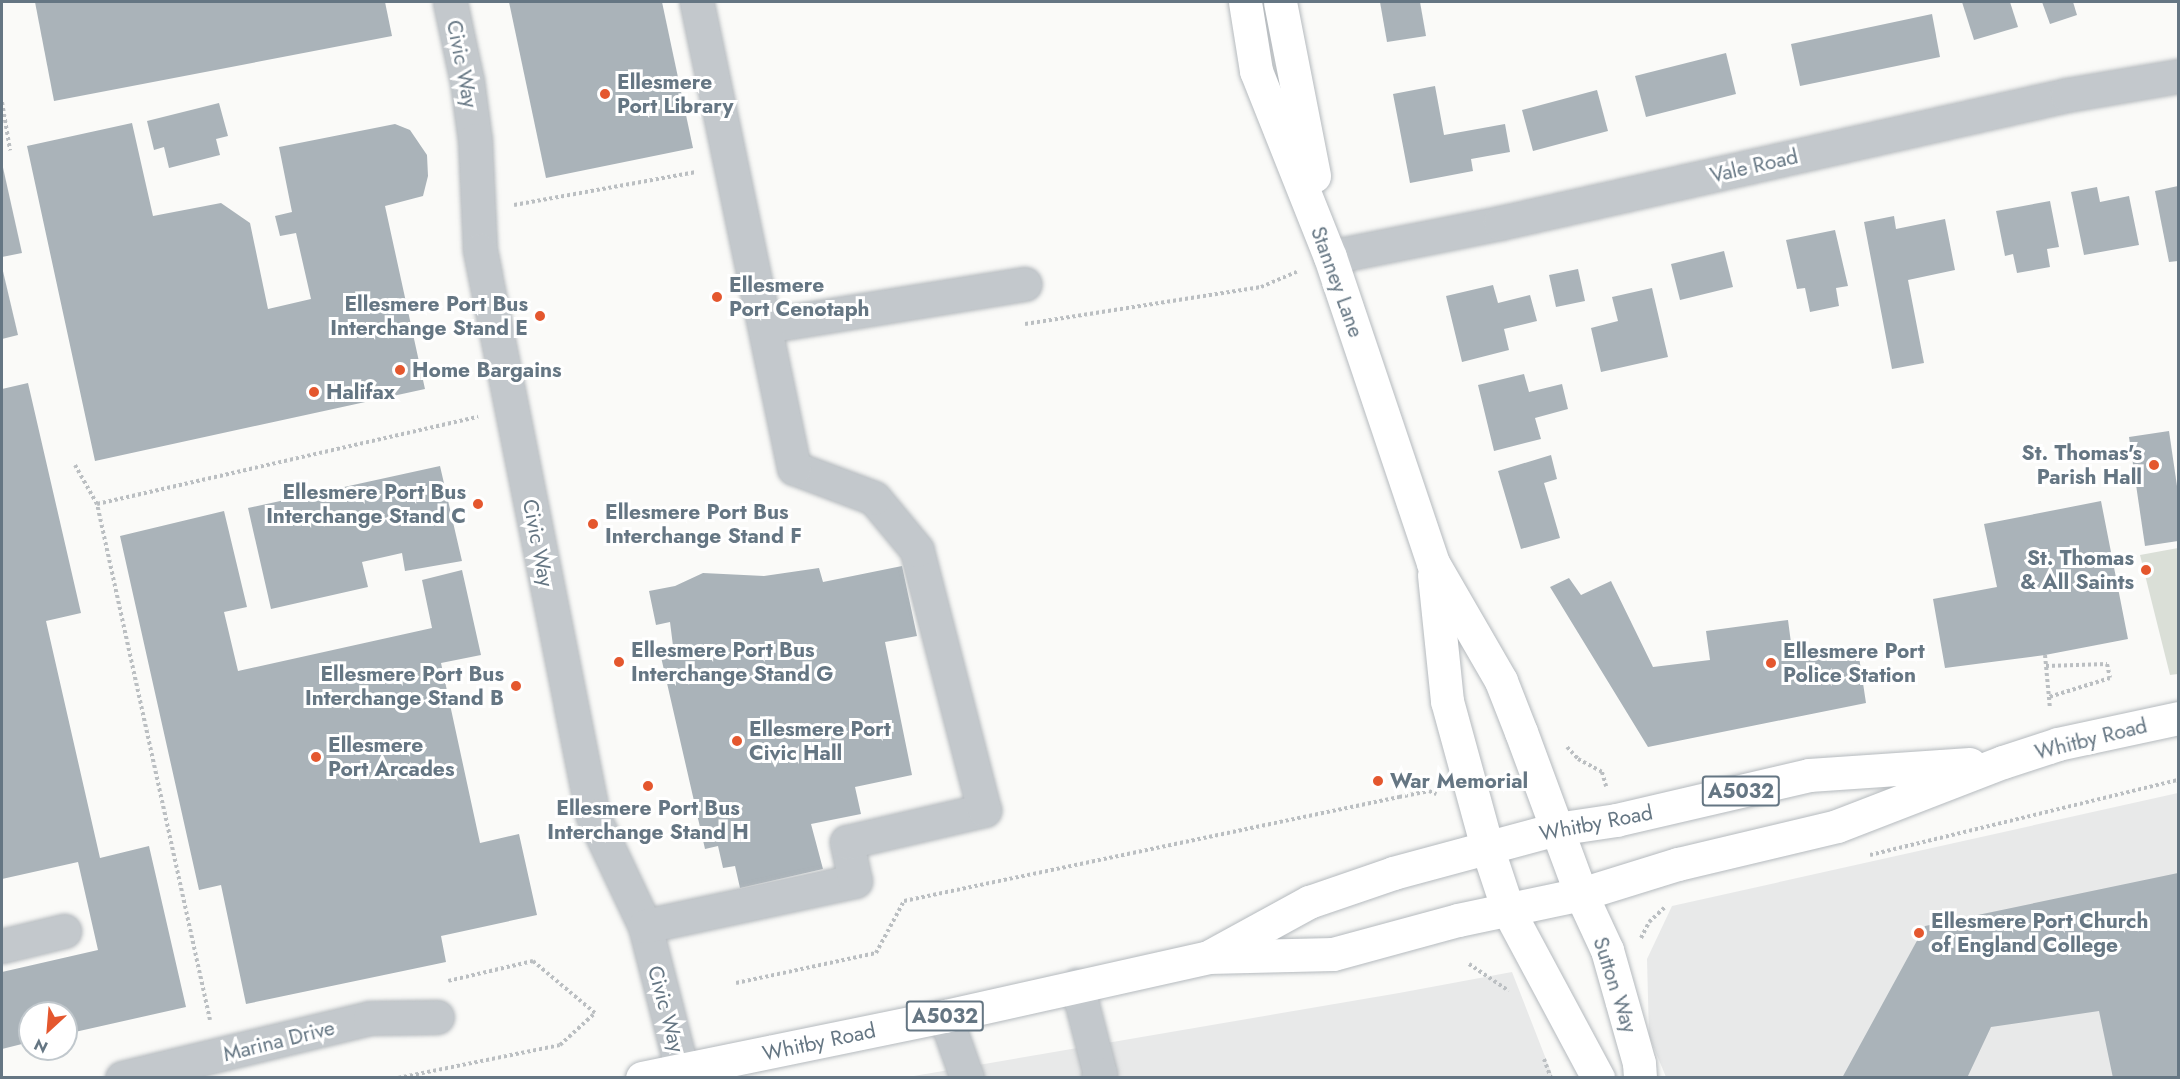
<!DOCTYPE html>
<html>
<head>
<meta charset="utf-8">
<style>
	body { margin:0 }
	#map { position:relative; width:2180px; height:1079px; overflow:hidden; background:#fafaf8; font-family:Jost,sans-serif }
	div>[style] { position:absolute }
	[style*='--x'] { left:calc(var(--x)*1px); top:calc(var(--y)*1px); width:calc(var(--w)*1px); rotate:calc(var(--a)*1deg) }
	.built>* { inset:0; background:#e8e9e9 }
	.green>* { inset:0; background:#dadfd7 }
	.building>* { inset:0; background:#aab3b9 }
	.path>* { height:4px; margin-top:-2px; transform-origin:0; background:repeating-linear-gradient(90deg,#bbbfc2 0 3px,transparent 0 6px) }
	.roads { filter:drop-shadow(0 0 2px #b5babe) drop-shadow(0 0 2px #b5babe) }
	.minor>* { height:33px; margin:-16.5px; padding:0 16.5px; transform-origin:16.5px; border-radius:16.5px; background:#c3c8cc }
	.major>* { height:33px; margin:-16.5px; padding:0 16.5px; transform-origin:16.5px; border-radius:16.5px; background:#fff }
	.dots>* { width:16px; height:16px; translate:-50% -50%; box-sizing:border-box; border:3px solid #fff; border-radius:50% }
	span { translate:-50% -50%; white-space:nowrap; text-align:center; line-height:1.15; -webkit-text-stroke:6px #fff; paint-order:stroke }
	.shield-label span { padding:2px 4px; background:#fff; border:2px solid; border-radius:4px; -webkit-text-stroke-width:0 }
	.shield-label { font-size:20px; color:#657683; font-weight:700 }
	.street-label { font-size:21px; color:#657683 }
	.poi-label { font-size:21px; color:#657683; font-weight:700 }
	.left { translate:0 -50%; text-align:left }
	.right { translate:-100% -50%; text-align:right }
	.frame { position:absolute; inset:0; border:3px solid #657683; pointer-events:none }
	.north { position:absolute; left:18px; top:1001px; width:60px; height:60px; box-sizing:border-box; background:#fff; border:2px solid #c1c8cd; border-radius:50%; rotate:206deg; font-size:16px; font-weight:700; line-height:24px; text-align:center; color:#657683 }
	.north::after { content:''; display:block; margin:auto; width:21px; height:27px; background:#e4572e; clip-path:polygon(50% 0,100% 100%,50% 72%,0 100%) }
</style>
</head>
<body>
<div id="map">
	<div class="built">
		<i style="clip-path:polygon(2178px 793px,2178px 1077px,1666px 1077px,1649px 1036px,1647px 959px,1672px 906px)"></i>
		<i style="clip-path:polygon(1512px 972px,1553px 1077px,902px 1078px,1399px 993px)"></i>
	</div>
	<div class="green">
		<i style="clip-path:polygon(2178px 548px,2178px 674px,2170px 675px,2140px 555px)"></i>
	</div>
	<div class="building">
		<i style="clip-path:polygon(35px 2px,385px 2px,392px 36px,54px 101px)"></i>
		<i style="clip-path:polygon(509px 2px,662px 2px,693px 148px,546px 178px)"></i>
		<i style="clip-path:polygon(1380px 2px,1420px 2px,1426px 36px,1387px 42px)"></i>
		<i style="clip-path:polygon(1962px 2px,2010px 2px,2018px 27px,1974px 40px)"></i>
		<i style="clip-path:polygon(2042px 2px,2073px 2px,2077px 15px,2050px 24px)"></i>
		<i style="clip-path:polygon(1932px 14px,1940px 57px,1800px 86px,1791px 44px)"></i>
		<i style="clip-path:polygon(1726px 53px,1736px 94px,1646px 117px,1635px 76px)"></i>
		<i style="clip-path:polygon(1435px 86px,1444px 135px,1505px 124px,1510px 152px,1471px 159px,1473px 171px,1410px 183px,1393px 94px)"></i>
		<i style="clip-path:polygon(1597px 90px,1608px 131px,1533px 151px,1522px 110px)"></i>
		<i style="clip-path:polygon(219px 103px,228px 136px,216px 139px,220px 155px,169px 168px,164px 147px,154px 150px,147px 121px)"></i>
		<i style="clip-path:polygon(132px 123px,153px 216px,221px 203px,250px 223px,268px 309px,311px 299px,296px 233px,280px 236px,275px 216px,292px 212px,279px 147px,395px 124px,410px 130px,427px 155px,428px 176px,423px 196px,385px 206px,425px 389px,95px 461px,27px 146px)"></i>
		<i style="clip-path:polygon(2px 163px,22px 253px,2px 257px)"></i>
		<i style="clip-path:polygon(2178px 186px,2178px 261px,2169px 262px,2155px 191px)"></i>
		<i style="clip-path:polygon(2097px 187px,2100px 202px,2129px 196px,2139px 245px,2084px 255px,2071px 192px)"></i>
		<i style="clip-path:polygon(2050px 201px,2059px 247px,2047px 249px,2050px 267px,2017px 273px,2013px 254px,2005px 256px,1996px 211px)"></i>
		<i style="clip-path:polygon(1894px 216px,1896px 229px,1945px 219px,1955px 270px,1908px 280px,1924px 363px,1892px 369px,1864px 222px)"></i>
		<i style="clip-path:polygon(1835px 230px,1848px 286px,1836px 288px,1839px 306px,1810px 312px,1805px 288px,1797px 289px,1786px 240px)"></i>
		<i style="clip-path:polygon(1724px 251px,1733px 287px,1680px 300px,1671px 264px)"></i>
		<i style="clip-path:polygon(2px 267px,18px 335px,2px 339px)"></i>
		<i style="clip-path:polygon(1578px 269px,1585px 301px,1556px 307px,1549px 275px)"></i>
		<i style="clip-path:polygon(1493px 285px,1498px 303px,1530px 295px,1537px 321px,1504px 329px,1509px 350px,1462px 362px,1446px 296px)"></i>
		<i style="clip-path:polygon(1652px 288px,1668px 357px,1601px 372px,1591px 328px,1618px 321px,1612px 297px)"></i>
		<i style="clip-path:polygon(1524px 374px,1529px 392px,1562px 384px,1568px 409px,1535px 418px,1541px 439px,1494px 451px,1478px 385px)"></i>
		<i style="clip-path:polygon(28px 383px,81px 613px,46px 621px,100px 858px,149px 846px,186px 1007px,66px 1034px,66px 1013px,30px 1013px,30px 1042px,2px 1049px,2px 972px,98px 950px,78px 862px,2px 879px,2px 389px)"></i>
		<i style="clip-path:polygon(2169px 431px,2178px 493px,2178px 541px,2145px 546px,2129px 437px)"></i>
		<i style="clip-path:polygon(1551px 455px,1557px 479px,1544px 483px,1560px 538px,1521px 549px,1498px 471px)"></i>
		<i style="clip-path:polygon(440px 466px,462px 561px,405px 571px,402px 553px,362px 562px,368px 587px,271px 609px,248px 508px)"></i>
		<i style="clip-path:polygon(2101px 501px,2128px 639px,2045px 655px,1945px 668px,1933px 599px,1997px 587px,1984px 524px)"></i>
		<i style="clip-path:polygon(224px 511px,247px 607px,224px 612px,238px 671px,432px 628px,422px 580px,462px 570px,481px 655px,441px 663px,480px 843px,519px 834px,537px 915px,441px 936px,446px 962px,246px 1004px,221px 885px,199px 890px,120px 536px)"></i>
		<i style="clip-path:polygon(902px 566px,917px 636px,885px 642px,912px 775px,855px 787px,861px 814px,811px 824px,823px 869px,740px 888px,735px 866px,723px 868px,718px 846px,705px 849px,661px 657px,674px 654px,670px 622px,656px 625px,649px 591px,675px 586px,703px 573px,764px 576px,819px 568px,823px 582px)"></i>
		<i style="clip-path:polygon(1569px 578px,1581px 595px,1611px 581px,1653px 667px,1710px 660px,1706px 631px,1788px 620px,1793px 658px,1858px 650px,1866px 703px,1648px 747px,1550px 587px)"></i>
		<i style="clip-path:polygon(2178px 873px,2178px 1078px,2113px 1078px,2099px 1011px,1991px 1027px,1967px 1078px,1842px 1078px,1925px 926px)"></i>
	</div>
	<div class="path">
		<i style="--x:2;--y:102;--w:49;--a:80.5"></i>
		<i style="--x:514;--y:205;--w:185;--a:-10.3"></i>
		<i style="--x:1025;--y:324;--w:239;--a:-8.9"></i>
		<i style="--x:1261;--y:287;--w:39;--a:-23"></i>
		<i style="--x:75;--y:465;--w:45;--a:60.6"></i>
		<i style="--x:2045;--y:655;--w:54;--a:84.7"></i>
		<i style="--x:2046;--y:666;--w:61;--a:-1.9"></i>
		<i style="--x:2107;--y:664;--w:14;--a:78"></i>
		<i style="--x:2110;--y:678;--w:64;--a:162.7"></i>
		<i style="--x:1567;--y:747;--w:16;--a:47"></i>
		<i style="--x:1578;--y:759;--w:27;--a:28"></i>
		<i style="--x:1602;--y:772;--w:15;--a:74"></i>
		<i style="--x:1870;--y:855;--w:317;--a:-13.7"></i>
		<i style="--x:1641;--y:938;--w:18;--a:-63"></i>
		<i style="--x:1649;--y:922;--w:22;--a:-43"></i>
		<i style="--x:1469;--y:964;--w:48;--a:34"></i>
		<i style="--x:736;--y:983;--w:143;--a:-12.1"></i>
		<i style="--x:876;--y:953;--w:59;--a:-61.7"></i>
		<i style="--x:904;--y:901;--w:506;--a:-11.87"></i>
		<i style="--x:1399;--y:797;--w:31;--a:-11"></i>
		<i style="--x:1429;--y:791;--w:8;--a:23"></i>
		<i style="--x:210;--y:1020;--w:528;--a:-102.35"></i>
		<i style="--x:97;--y:504;--w:391;--a:-12.9"></i>
		<i style="--x:1544;--y:1059;--w:20;--a:70"></i>
		<i style="--x:398;--y:1078;--w:165;--a:-11.5"></i>
		<i style="--x:560;--y:1045;--w:47;--a:-42.4"></i>
		<i style="--x:595;--y:1013;--w:81;--a:-140"></i>
		<i style="--x:533;--y:961;--w:87;--a:166.8"></i>
	</div>
	<div class="roads">
		<div class="minor">
			<i style="--x:450;--y:2;--w:81;--a:77.9"></i>
			<i style="--x:467;--y:81;--w:60;--a:82.3"></i>
			<i style="--x:475;--y:140;--w:110;--a:87.4"></i>
			<i style="--x:480;--y:250;--w:577;--a:78.71"></i>
			<i style="--x:593;--y:816;--w:122;--a:64.7"></i>
			<i style="--x:645;--y:926;--w:157;--a:75.6"></i>
			<i style="--x:1330;--y:257;--w:173;--a:-11.3"></i>
			<i style="--x:1500;--y:223;--w:581;--a:-12.72"></i>
			<i style="--x:2067;--y:95;--w:113;--a:-9.7"></i>
			<i style="--x:765;--y:326;--w:263;--a:-9.2"></i>
			<i style="--x:645;--y:926;--w:215;--a:-12.1"></i>
			<i style="--x:855;--y:881;--w:40;--a:-102"></i>
			<i style="--x:847;--y:842;--w:141;--a:-13.1"></i>
			<i style="--x:984;--y:810;--w:268;--a:-104.5"></i>
			<i style="--x:917;--y:550;--w:67;--a:-129.6"></i>
			<i style="--x:874;--y:498;--w:85;--a:-159.4"></i>
			<i style="--x:794;--y:468;--w:476;--a:-101.8"></i>
			<i style="--x:2;--y:946;--w:64;--a:-13.6"></i>
			<i style="--x:1077;--y:985;--w:92;--a:75.5"></i>
			<i style="--x:1100;--y:1074;--w:4;--a:117"></i>
			<i style="--x:945;--y:1016;--w:66;--a:70.5"></i>
			<i style="--x:122;--y:1078;--w:255;--a:-13.6"></i>
			<i style="--x:370;--y:1018;--w:67;--a:-0.9"></i>
		</div>
		<div class="major">
			<i style="--x:1245;--y:2;--w:70;--a:80.9"></i>
			<i style="--x:1256;--y:71;--w:200;--a:68.3"></i>
			<i style="--x:1330;--y:257;--w:323;--a:71.4"></i>
			<i style="--x:1433;--y:563;--w:136;--a:60"></i>
			<i style="--x:1501;--y:681;--w:55;--a:68.6"></i>
			<i style="--x:1521;--y:732;--w:173;--a:69.7"></i>
			<i style="--x:1581;--y:894;--w:62;--a:65.1"></i>
			<i style="--x:1607;--y:950;--w:117;--a:74.2"></i>
			<i style="--x:1639;--y:1063;--w:15;--a:86"></i>
			<i style="--x:1280;--y:2;--w:177;--a:78.9"></i>
			<i style="--x:1434;--y:575;--w:127;--a:84.1"></i>
			<i style="--x:1447;--y:701;--w:151;--a:74.7"></i>
			<i style="--x:1487;--y:847;--w:66;--a:71.6"></i>
			<i style="--x:1508;--y:910;--w:191;--a:61.8"></i>
			<i style="--x:1212;--y:955;--w:111;--a:-28.7"></i>
			<i style="--x:1309;--y:902;--w:89;--a:-19"></i>
			<i style="--x:1393;--y:873;--w:169;--a:-15.1"></i>
			<i style="--x:1556;--y:829;--w:61;--a:-8.5"></i>
			<i style="--x:1616;--y:820;--w:198;--a:-13.1"></i>
			<i style="--x:1809;--y:775;--w:161;--a:-3.9"></i>
			<i style="--x:642;--y:1078;--w:309;--a:-11.6"></i>
			<i style="--x:945;--y:1016;--w:270;--a:-12.6"></i>
			<i style="--x:1208;--y:957;--w:125;--a:-1.4"></i>
			<i style="--x:1333;--y:954;--w:130;--a:-15.2"></i>
			<i style="--x:1458;--y:920;--w:126;--a:-11.9"></i>
			<i style="--x:1581;--y:894;--w:102;--a:-17.2"></i>
			<i style="--x:1678;--y:864;--w:163;--a:-13.4"></i>
			<i style="--x:1837;--y:826;--w:178;--a:-21.1"></i>
			<i style="--x:2003;--y:762;--w:58;--a:-18.1"></i>
			<i style="--x:2058;--y:744;--w:123;--a:-12.2"></i>
		</div>
	</div>
	<div class="dots">
		<i style="left:605px;top:94px;background:#e4572e"></i>
		<i style="left:717px;top:297px;background:#e4572e"></i>
		<i style="left:540px;top:316px;background:#e4572e"></i>
		<i style="left:400px;top:370px;background:#e4572e"></i>
		<i style="left:314px;top:392px;background:#e4572e"></i>
		<i style="left:2154px;top:465px;background:#e4572e"></i>
		<i style="left:478px;top:504px;background:#e4572e"></i>
		<i style="left:593px;top:524px;background:#e4572e"></i>
		<i style="left:2146px;top:570px;background:#e4572e"></i>
		<i style="left:619px;top:662px;background:#e4572e"></i>
		<i style="left:1771px;top:663px;background:#e4572e"></i>
		<i style="left:516px;top:686px;background:#e4572e"></i>
		<i style="left:737px;top:741px;background:#e4572e"></i>
		<i style="left:316px;top:757px;background:#e4572e"></i>
		<i style="left:1378px;top:781px;background:#e4572e"></i>
		<i style="left:648px;top:786px;background:#e4572e"></i>
		<i style="left:1919px;top:933px;background:#e4572e"></i>
	</div>
	<div class="shield-label">
		<span style="left:1741px;top:791px">A5032</span>
		<span style="left:945px;top:1016px">A5032</span>
	</div>
	<div class="street-label">
		<span style="left:462px;top:64px;rotate:79deg">Civic Way</span>
		<span style="left:1754px;top:166px;rotate:-13deg">Vale Road</span>
		<span style="left:1337px;top:282px;rotate:70deg">Stanney Lane</span>
		<span style="left:538px;top:543px;rotate:79deg">Civic Way</span>
		<span style="left:2091px;top:739px;rotate:-14deg">Whitby Road</span>
		<span style="left:1596px;top:823px;rotate:-11deg">Whitby Road</span>
		<span style="left:1615px;top:985px;rotate:72deg">Sutton Way</span>
		<span style="left:666px;top:1009px;rotate:75deg">Civic Way</span>
		<span style="left:279px;top:1041px;rotate:-14deg">Marina Drive</span>
		<span style="left:819px;top:1042px;rotate:-12deg">Whitby Road</span>
	</div>
	<div class="poi-label">
		<span class="left" style="left:617px;top:94px">Ellesmere<br>Port Library</span>
		<span class="left" style="left:729px;top:297px">Ellesmere<br>Port Cenotaph</span>
		<span class="right" style="left:528px;top:316px">Ellesmere Port Bus<br>Interchange Stand E</span>
		<span class="left" style="left:412px;top:370px">Home Bargains</span>
		<span class="left" style="left:326px;top:392px">Halifax</span>
		<span class="right" style="left:2142px;top:465px">St. Thomas's<br>Parish Hall</span>
		<span class="right" style="left:466px;top:504px">Ellesmere Port Bus<br>Interchange Stand C</span>
		<span class="left" style="left:605px;top:524px">Ellesmere Port Bus<br>Interchange Stand F</span>
		<span class="right" style="left:2134px;top:570px">St. Thomas<br>&amp; All Saints</span>
		<span class="left" style="left:631px;top:662px">Ellesmere Port Bus<br>Interchange Stand G</span>
		<span class="left" style="left:1783px;top:663px">Ellesmere Port<br>Police Station</span>
		<span class="right" style="left:504px;top:686px">Ellesmere Port Bus<br>Interchange Stand B</span>
		<span class="left" style="left:749px;top:741px">Ellesmere Port<br>Civic Hall</span>
		<span class="left" style="left:328px;top:757px">Ellesmere<br>Port Arcades</span>
		<span class="left" style="left:1390px;top:781px">War Memorial</span>
		<span style="left:648px;top:820px">Ellesmere Port Bus<br>Interchange Stand H</span>
		<span class="left" style="left:1931px;top:933px">Ellesmere Port Church<br>of England College</span>
	</div>
	<div class="frame"></div>
	<div class="north">N</div>
</div>
</body>
</html>
